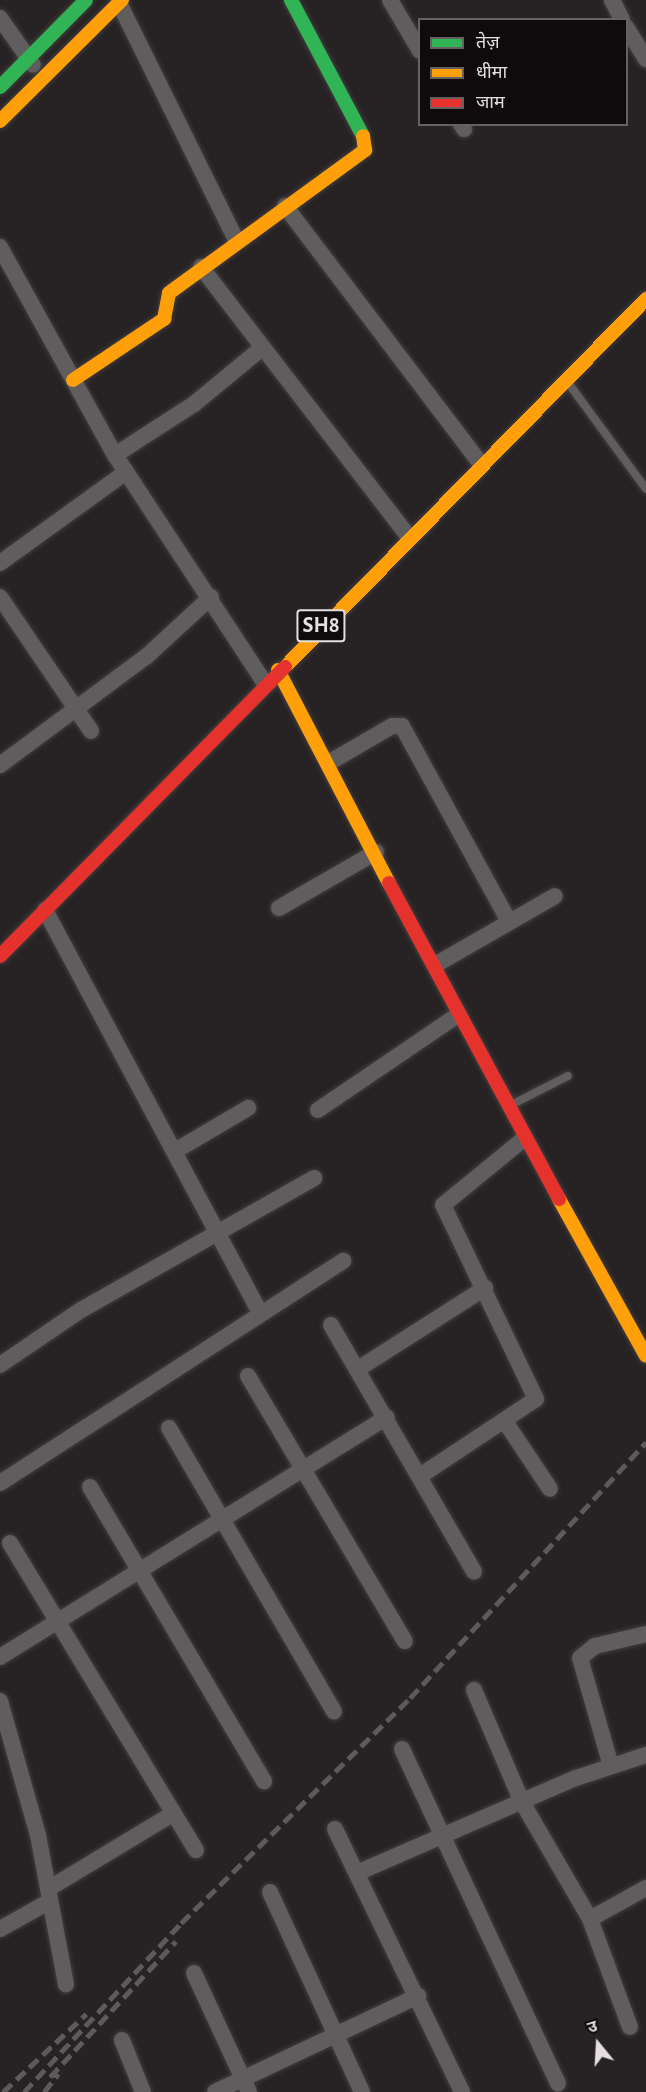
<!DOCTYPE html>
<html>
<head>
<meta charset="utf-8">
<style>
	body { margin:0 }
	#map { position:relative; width:646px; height:2092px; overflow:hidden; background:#272223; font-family:"Alegreya Sans","Noto Sans Devanagari",sans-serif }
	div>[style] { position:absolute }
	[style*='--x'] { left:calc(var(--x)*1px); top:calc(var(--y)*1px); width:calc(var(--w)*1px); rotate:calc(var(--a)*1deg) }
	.roads { filter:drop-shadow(0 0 2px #413d3e) drop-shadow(0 0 2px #413d3e) }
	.lane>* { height:8px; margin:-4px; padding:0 4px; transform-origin:4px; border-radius:4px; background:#5f5d5d }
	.street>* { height:16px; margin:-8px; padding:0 8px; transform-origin:8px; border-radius:8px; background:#5f5d5d }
	.fast>* { height:14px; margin:-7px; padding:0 7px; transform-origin:7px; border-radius:7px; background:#30b455 }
	.slow>* { height:14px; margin:-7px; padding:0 7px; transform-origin:7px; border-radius:7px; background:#ff9f0a }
	.jam>* { height:14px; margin:-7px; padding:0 7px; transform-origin:7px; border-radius:7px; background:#e5322d }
	.rail>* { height:4.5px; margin-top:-2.25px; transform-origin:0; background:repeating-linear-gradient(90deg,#5e5a5b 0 12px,transparent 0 18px) }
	span { translate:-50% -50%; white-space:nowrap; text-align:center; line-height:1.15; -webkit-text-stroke:6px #0f0b0c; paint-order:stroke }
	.shield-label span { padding:2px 4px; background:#0f0b0c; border:2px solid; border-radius:4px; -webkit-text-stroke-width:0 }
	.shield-label { font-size:22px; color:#e6dfe0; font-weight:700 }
	.legend { position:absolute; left:418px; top:18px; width:210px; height:108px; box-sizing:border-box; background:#0f0b0c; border:2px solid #656061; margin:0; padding:8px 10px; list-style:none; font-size:18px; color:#e6dfe0 }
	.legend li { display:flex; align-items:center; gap:12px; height:30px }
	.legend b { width:30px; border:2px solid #656061 }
	.north { position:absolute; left:568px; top:2014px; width:60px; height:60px; -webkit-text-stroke:4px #0f0b0c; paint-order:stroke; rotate:342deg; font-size:16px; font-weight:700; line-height:24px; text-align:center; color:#e6dfe0 }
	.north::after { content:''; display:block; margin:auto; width:21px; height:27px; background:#e6dfe0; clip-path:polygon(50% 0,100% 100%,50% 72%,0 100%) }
</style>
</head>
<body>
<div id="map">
	<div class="roads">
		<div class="lane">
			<i style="--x:569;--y:384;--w:130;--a:53.7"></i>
			<i style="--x:509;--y:1106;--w:66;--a:-27"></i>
		</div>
		<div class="street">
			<i style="--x:390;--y:0;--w:59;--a:59.5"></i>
			<i style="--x:612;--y:0;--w:22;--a:63"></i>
			<i style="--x:119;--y:3;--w:264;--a:63.7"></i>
			<i style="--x:0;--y:18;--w:57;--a:54.9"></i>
			<i style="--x:626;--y:27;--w:38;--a:58"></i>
			<i style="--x:461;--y:124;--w:6;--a:59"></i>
			<i style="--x:285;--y:206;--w:324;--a:52.8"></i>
			<i style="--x:0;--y:247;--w:238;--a:61.1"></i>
			<i style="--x:115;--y:455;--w:273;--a:56.7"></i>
			<i style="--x:201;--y:267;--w:342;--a:52.4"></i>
			<i style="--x:115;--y:455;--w:94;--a:-32.8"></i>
			<i style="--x:194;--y:404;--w:88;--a:-39.5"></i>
			<i style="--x:0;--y:563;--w:155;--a:-35.8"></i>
			<i style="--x:0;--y:597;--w:162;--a:55.8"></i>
			<i style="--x:330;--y:762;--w:72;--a:-30.1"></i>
			<i style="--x:392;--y:726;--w:10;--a:0"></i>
			<i style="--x:402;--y:726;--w:221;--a:61.3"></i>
			<i style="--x:0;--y:765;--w:183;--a:-36.6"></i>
			<i style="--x:147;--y:656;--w:87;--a:-42.7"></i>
			<i style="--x:279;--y:908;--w:112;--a:-30"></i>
			<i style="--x:45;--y:910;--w:455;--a:61.9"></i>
			<i style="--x:435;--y:965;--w:138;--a:-29.9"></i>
			<i style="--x:318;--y:1110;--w:169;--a:-34.2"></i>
			<i style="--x:175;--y:1151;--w:85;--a:-30.5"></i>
			<i style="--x:331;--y:1325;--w:285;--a:59.9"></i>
			<i style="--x:0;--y:1365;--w:98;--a:-34.2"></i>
			<i style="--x:81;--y:1310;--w:268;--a:-29.5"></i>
			<i style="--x:358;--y:1369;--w:151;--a:-32.5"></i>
			<i style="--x:248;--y:1376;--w:308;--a:59.4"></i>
			<i style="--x:506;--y:1423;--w:79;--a:56.3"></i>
			<i style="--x:169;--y:1428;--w:328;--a:59.8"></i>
			<i style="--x:420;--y:1476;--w:139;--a:-33.6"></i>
			<i style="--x:536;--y:1399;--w:215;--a:-115.6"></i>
			<i style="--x:443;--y:1205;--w:106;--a:-39.3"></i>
			<i style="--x:0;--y:1483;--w:409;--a:-32.9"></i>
			<i style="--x:90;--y:1487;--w:342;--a:59.4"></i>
			<i style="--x:10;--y:1543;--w:359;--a:58.8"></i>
			<i style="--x:0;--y:1657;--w:455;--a:-31.8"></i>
			<i style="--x:474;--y:1690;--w:122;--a:66.8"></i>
			<i style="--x:522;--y:1802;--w:135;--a:59.8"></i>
			<i style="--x:590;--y:1919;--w:115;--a:69.7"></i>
			<i style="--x:0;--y:1701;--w:139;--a:74.2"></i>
			<i style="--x:38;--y:1835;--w:152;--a:79.4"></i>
			<i style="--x:402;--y:1749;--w:369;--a:65"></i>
			<i style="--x:611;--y:1766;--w:112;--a:-106"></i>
			<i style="--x:580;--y:1658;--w:19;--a:-39"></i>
			<i style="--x:595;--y:1646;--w:52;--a:-13.2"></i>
			<i style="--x:335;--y:1829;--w:292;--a:64.2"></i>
			<i style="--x:357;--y:1873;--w:239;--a:-23.5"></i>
			<i style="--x:576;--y:1778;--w:74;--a:-18.2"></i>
			<i style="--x:48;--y:1889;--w:147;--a:-31.1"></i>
			<i style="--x:270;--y:1892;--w:220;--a:65.3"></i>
			<i style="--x:590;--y:1919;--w:64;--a:-29"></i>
			<i style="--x:0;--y:1929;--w:57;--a:-29.2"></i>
			<i style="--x:194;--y:1973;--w:131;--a:65.2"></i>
			<i style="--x:122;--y:2040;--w:56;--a:68"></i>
			<i style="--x:215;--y:2092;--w:225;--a:-25.3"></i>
		</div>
		<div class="fast">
			<i style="--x:291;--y:0;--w:154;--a:62.1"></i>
			<i style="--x:0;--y:87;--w:122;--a:-45.3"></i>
		</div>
		<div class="slow">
			<i style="--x:0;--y:121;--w:172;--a:-44.8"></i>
			<i style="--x:73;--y:380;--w:110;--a:-33.8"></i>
			<i style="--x:164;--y:319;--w:26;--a:-79"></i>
			<i style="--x:169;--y:293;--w:243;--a:-36.1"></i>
			<i style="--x:365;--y:150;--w:14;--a:-98"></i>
			<i style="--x:285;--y:667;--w:516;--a:-45.55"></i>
			<i style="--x:278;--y:670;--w:240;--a:62.5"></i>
			<i style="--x:559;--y:1199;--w:179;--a:61"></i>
		</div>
		<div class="jam">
			<i style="--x:389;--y:883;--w:359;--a:61.7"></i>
			<i style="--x:0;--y:956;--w:406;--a:-45.4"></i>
		</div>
	</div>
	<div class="rail">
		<i style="--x:50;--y:2077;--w:185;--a:-47.2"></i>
		<i style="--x:3;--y:2092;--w:114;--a:-43.2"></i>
		<i style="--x:24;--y:2092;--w:231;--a:-47.1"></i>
		<i style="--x:181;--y:1923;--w:321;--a:-44.5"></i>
		<i style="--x:410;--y:1698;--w:348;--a:-47.3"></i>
		<i style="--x:44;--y:2092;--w:23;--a:-52"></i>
	</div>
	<div class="shield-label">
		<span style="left:321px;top:626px">SH8</span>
	</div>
	<ul class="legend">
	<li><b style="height:8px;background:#30b455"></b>तेज़</li>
	<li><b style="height:8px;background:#ff9f0a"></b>धीमा</li>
	<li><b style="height:8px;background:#e5322d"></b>जाम</li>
	</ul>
	<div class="north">उ</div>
</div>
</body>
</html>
